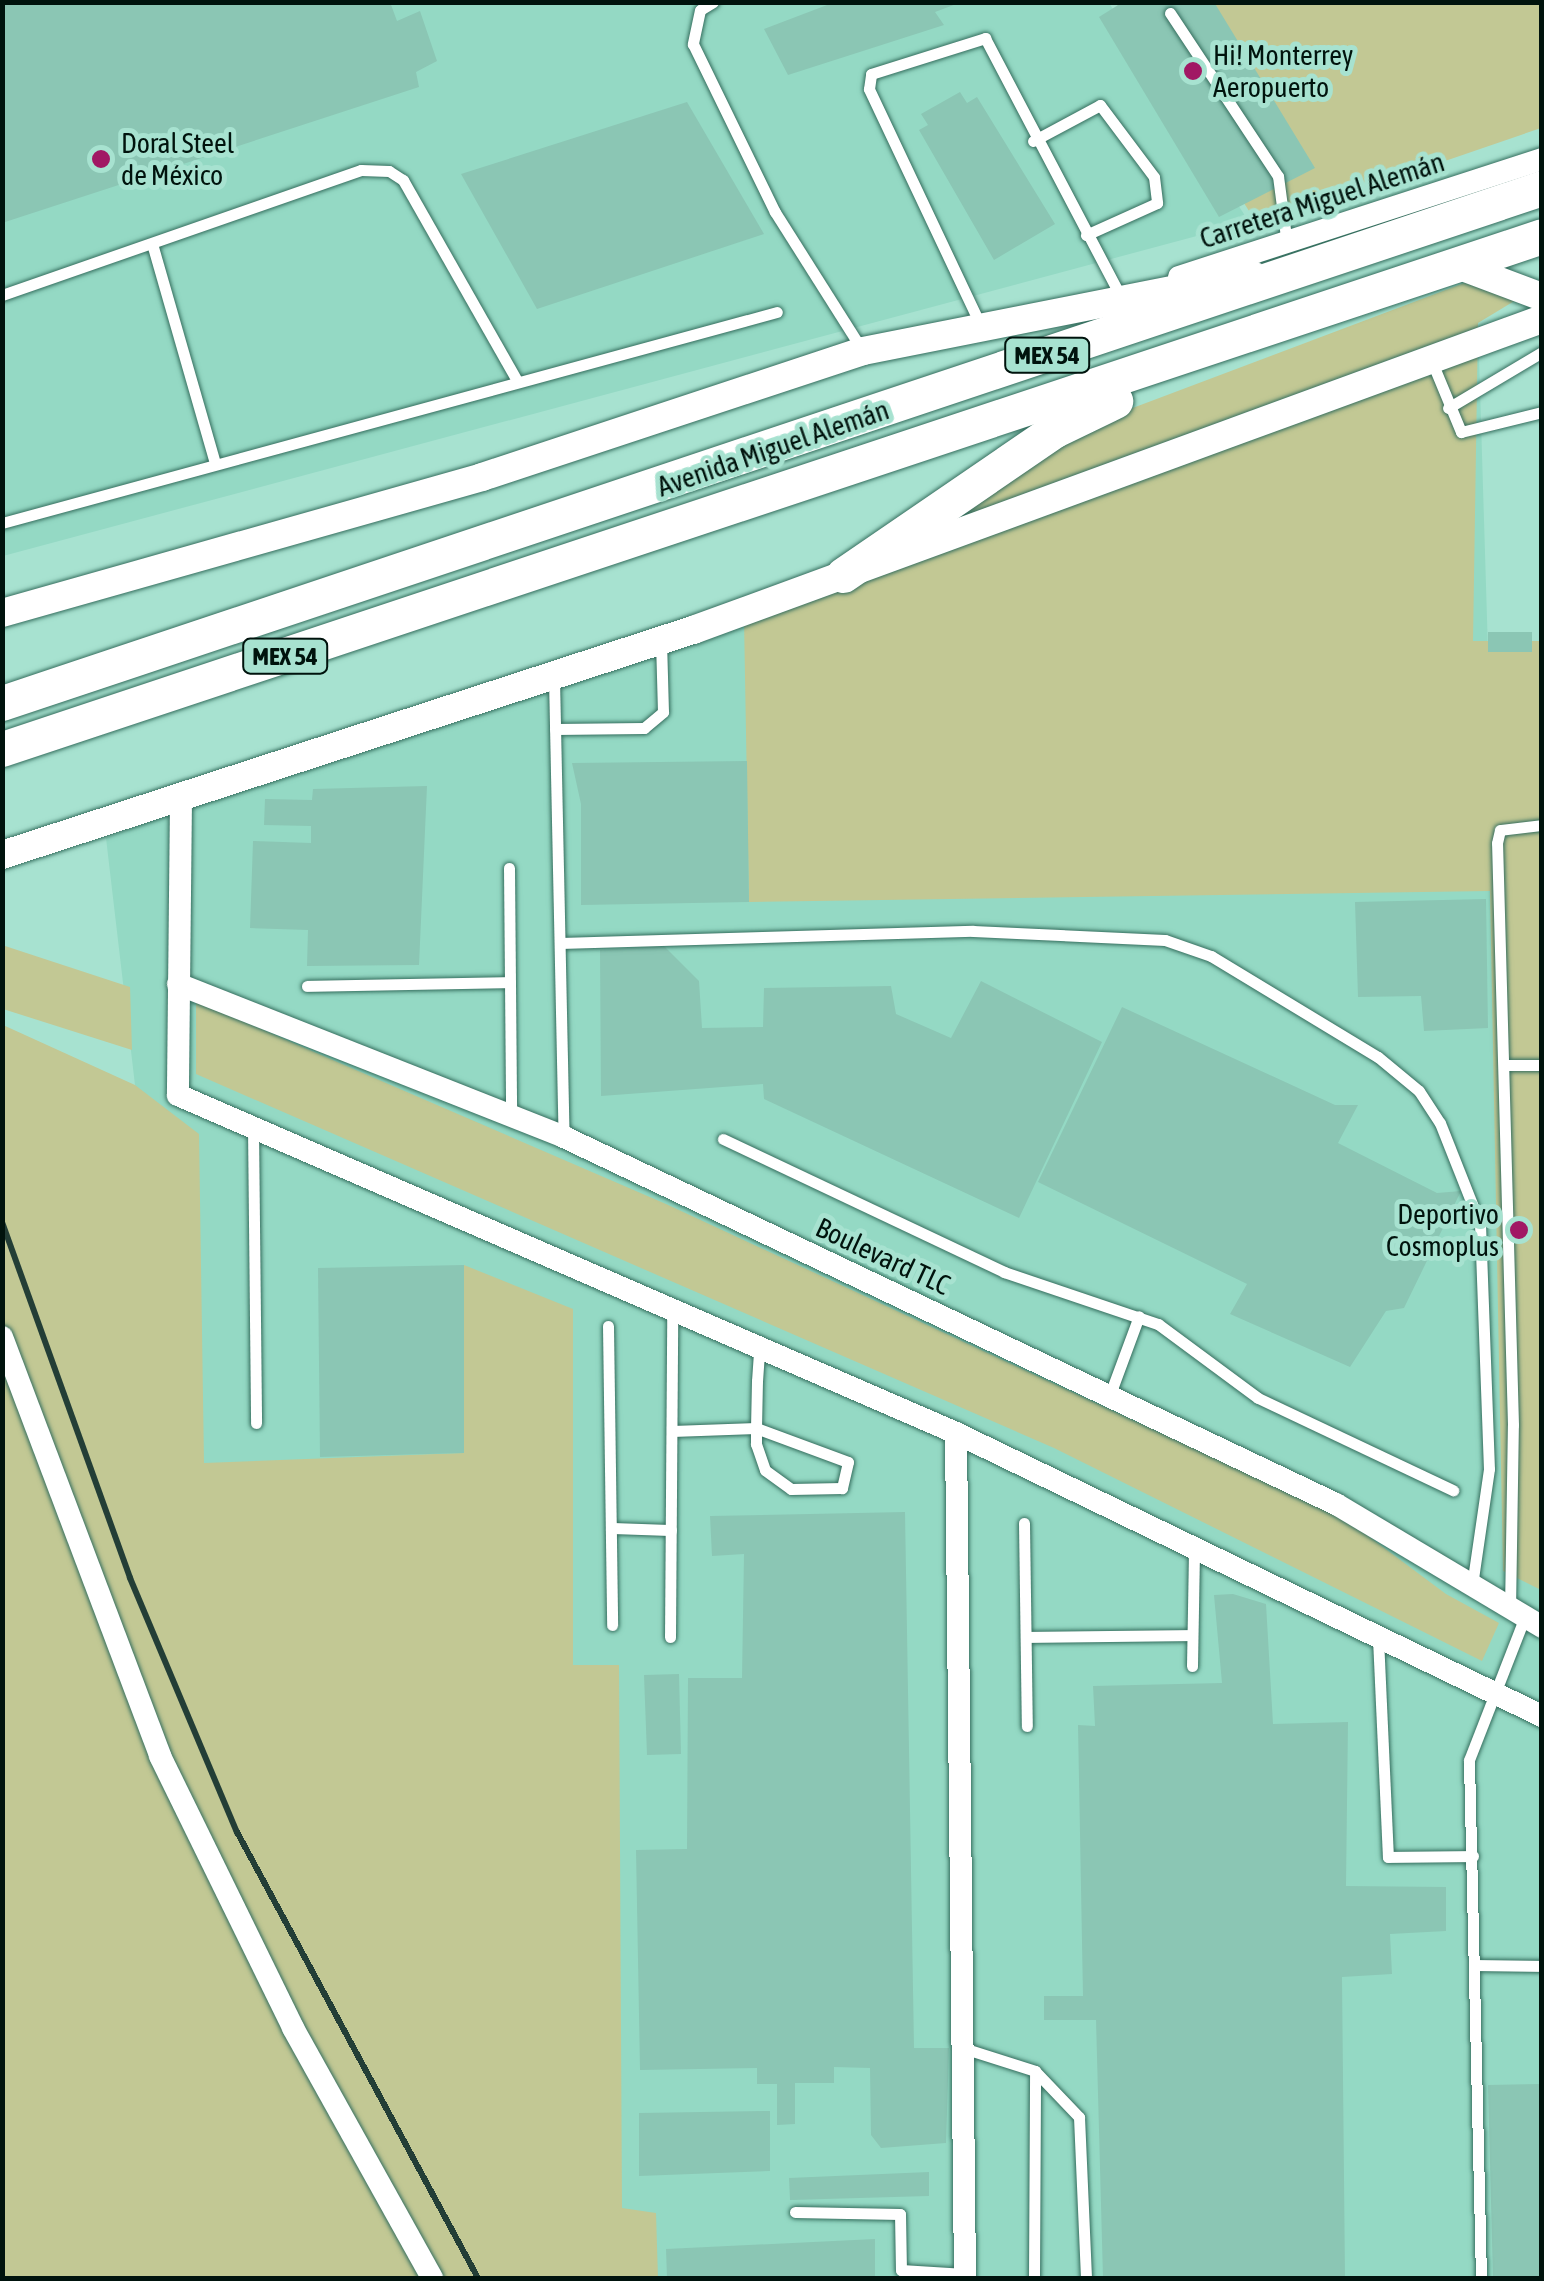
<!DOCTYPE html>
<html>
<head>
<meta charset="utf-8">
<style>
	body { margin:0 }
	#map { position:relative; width:1544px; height:2281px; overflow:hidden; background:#a7e2d0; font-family:"Asap Condensed",sans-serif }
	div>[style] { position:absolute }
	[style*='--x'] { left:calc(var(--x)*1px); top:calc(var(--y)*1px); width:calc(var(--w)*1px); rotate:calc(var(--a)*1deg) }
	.built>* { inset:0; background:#94d9c4 }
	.green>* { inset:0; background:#c2c894 }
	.building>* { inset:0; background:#8bc6b4 }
	.roads { filter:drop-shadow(0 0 2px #356e5e) drop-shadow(0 0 2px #356e5e) }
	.service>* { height:11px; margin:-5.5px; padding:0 5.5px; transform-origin:5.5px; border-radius:5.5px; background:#fff }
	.minor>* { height:22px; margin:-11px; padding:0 11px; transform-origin:11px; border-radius:11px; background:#fff }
	.tertiary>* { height:28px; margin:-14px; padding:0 14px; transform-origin:14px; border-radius:14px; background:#fff }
	.trunk>* { height:35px; margin:-17.5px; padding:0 17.5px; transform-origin:17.5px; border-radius:17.5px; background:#fff }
	.rail>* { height:6px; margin:-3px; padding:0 3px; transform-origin:3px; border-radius:3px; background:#233e36 }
	.dots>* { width:28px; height:28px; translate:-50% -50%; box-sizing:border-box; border:5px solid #a7e2d0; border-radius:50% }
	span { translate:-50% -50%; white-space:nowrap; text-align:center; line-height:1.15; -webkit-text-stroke:10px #a7e2d0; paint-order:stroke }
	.shield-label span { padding:2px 8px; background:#a7e2d0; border:2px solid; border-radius:8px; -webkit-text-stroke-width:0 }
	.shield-label { font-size:25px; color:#00130d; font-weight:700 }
	.poi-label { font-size:28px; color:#00130d }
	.left { translate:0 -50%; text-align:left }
	.right { translate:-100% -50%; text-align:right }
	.street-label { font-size:28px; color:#00130d }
	.frame { position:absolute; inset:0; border:5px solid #00130d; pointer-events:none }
</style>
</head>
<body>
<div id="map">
	<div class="built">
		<i style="clip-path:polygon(3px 3px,1109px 3px,1249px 222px,3px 556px)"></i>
		<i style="clip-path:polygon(1478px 323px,1488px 651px,1542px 651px,1541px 2278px,552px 2278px,136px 1429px,135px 1085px,106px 838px)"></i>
	</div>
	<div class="green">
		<i style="clip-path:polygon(1116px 3px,1541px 3px,1541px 128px,1258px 225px)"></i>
		<i style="clip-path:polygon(1472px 280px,1516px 300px,1478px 323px,1473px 641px,1541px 641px,1541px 1590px,1503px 1571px,1490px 891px,749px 902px,744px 620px,1061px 435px)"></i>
		<i style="clip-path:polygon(2px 945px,130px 987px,132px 1050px,3px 1009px)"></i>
		<i style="clip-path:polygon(196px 1001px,666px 1204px,1344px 1518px,1446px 1594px,1499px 1623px,1482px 1661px,1054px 1448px,196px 1074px)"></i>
		<i style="clip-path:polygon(3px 1025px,135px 1085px,199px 1134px,204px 1463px,463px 1453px,464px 1265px,573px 1309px,573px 1665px,619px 1665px,622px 2208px,656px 2213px,658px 2278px,3px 2278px)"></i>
	</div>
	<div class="building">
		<i style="clip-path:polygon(2px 2px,390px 2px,397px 21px,420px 11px,437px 61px,416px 72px,419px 87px,2px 223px)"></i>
		<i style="clip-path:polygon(835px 2px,959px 2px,959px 3px,935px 12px,944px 25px,788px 75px,764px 29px)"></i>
		<i style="clip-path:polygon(1123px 2px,1214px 2px,1315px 168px,1219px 217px,1099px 17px)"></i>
		<i style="clip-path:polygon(960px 92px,967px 103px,977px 97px,1055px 224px,994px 260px,919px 130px,928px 125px,921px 114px)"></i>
		<i style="clip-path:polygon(687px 102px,764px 234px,537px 309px,461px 174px)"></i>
		<i style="clip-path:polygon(1488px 632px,1532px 632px,1532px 652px,1488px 652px)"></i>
		<i style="clip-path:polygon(747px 761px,749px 902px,581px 905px,581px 804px,572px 763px)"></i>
		<i style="clip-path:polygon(427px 786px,419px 965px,307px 966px,308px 930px,250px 928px,253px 841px,311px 843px,311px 826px,264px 825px,265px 799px,312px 800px,313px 789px)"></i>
		<i style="clip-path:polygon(1486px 899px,1488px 1028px,1424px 1031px,1421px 996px,1358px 997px,1355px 902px)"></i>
		<i style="clip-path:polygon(664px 946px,699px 981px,702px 1028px,763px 1027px,764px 988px,891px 986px,896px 1014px,951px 1038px,981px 981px,1102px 1042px,1019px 1218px,764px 1099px,763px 1084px,601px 1096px,600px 950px)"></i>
		<i style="clip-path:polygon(1122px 1007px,1335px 1105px,1358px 1105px,1338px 1143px,1437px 1193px,1461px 1191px,1404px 1308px,1386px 1311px,1350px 1367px,1230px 1314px,1247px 1284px,1038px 1182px)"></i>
		<i style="clip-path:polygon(464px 1265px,464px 1453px,320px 1457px,318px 1268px)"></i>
		<i style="clip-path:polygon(905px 1512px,914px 2048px,949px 2048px,946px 2143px,881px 2148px,871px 2135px,870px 2068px,834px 2067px,834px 2083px,795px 2083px,795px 2124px,777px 2125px,777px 2084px,757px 2084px,757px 2068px,640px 2070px,636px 1850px,687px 1849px,688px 1678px,742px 1678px,744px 1554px,712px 1556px,710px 1516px)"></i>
		<i style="clip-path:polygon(1233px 1594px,1266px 1604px,1273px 1724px,1348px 1722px,1346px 1886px,1446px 1887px,1446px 1931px,1390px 1934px,1392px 1974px,1342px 1977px,1345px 2278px,1103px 2278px,1096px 2020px,1044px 2020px,1044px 1996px,1083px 1996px,1078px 1725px,1095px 1726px,1093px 1686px,1222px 1683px,1214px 1595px)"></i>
		<i style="clip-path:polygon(679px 1674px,681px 1754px,647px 1755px,644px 1675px)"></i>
		<i style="clip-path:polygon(1542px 2084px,1542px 2278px,1493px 2278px,1488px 2085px)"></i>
		<i style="clip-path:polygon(770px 2111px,770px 2171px,639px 2176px,639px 2113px)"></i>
		<i style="clip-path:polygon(929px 2172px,929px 2196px,790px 2200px,789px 2178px)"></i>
		<i style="clip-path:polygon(875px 2239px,875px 2278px,667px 2278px,666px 2249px)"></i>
	</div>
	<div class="roads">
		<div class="service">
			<i style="--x:713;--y:2;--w:15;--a:148"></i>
			<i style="--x:700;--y:10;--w:35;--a:102"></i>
			<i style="--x:693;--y:44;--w:187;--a:64"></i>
			<i style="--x:775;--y:212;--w:165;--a:57.7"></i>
			<i style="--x:1170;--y:13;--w:196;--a:56.5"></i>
			<i style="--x:1278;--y:176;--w:69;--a:82.5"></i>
			<i style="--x:1033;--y:141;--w:76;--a:-28.2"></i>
			<i style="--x:1100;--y:105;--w:90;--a:53.1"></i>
			<i style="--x:1154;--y:177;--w:26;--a:83"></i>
			<i style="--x:1157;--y:203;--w:78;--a:155.7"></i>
			<i style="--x:153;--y:247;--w:225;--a:74"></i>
			<i style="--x:2;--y:295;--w:380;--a:-19.2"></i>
			<i style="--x:361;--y:170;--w:28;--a:2"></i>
			<i style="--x:389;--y:171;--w:17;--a:33"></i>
			<i style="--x:403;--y:180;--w:229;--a:60.4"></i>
			<i style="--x:980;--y:324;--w:260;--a:-115.3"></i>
			<i style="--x:869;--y:89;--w:15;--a:-82"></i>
			<i style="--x:871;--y:74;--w:120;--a:-17.5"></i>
			<i style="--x:985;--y:38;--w:290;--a:62.3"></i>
			<i style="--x:1432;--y:362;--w:76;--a:67.5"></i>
			<i style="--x:1461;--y:432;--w:83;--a:-13.9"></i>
			<i style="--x:1448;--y:408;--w:109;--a:-30.8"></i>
			<i style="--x:2;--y:523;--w:803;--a:-15.23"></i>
			<i style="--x:554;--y:678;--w:459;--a:88.8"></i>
			<i style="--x:555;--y:729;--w:89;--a:-0.6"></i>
			<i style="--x:644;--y:728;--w:25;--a:-40"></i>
			<i style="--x:663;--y:712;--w:72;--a:-91.6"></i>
			<i style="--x:509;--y:868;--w:248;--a:89.5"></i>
			<i style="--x:560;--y:943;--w:413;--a:-1.7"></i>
			<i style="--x:973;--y:931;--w:192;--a:2.7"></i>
			<i style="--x:1165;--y:940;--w:49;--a:19.2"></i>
			<i style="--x:1211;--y:956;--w:195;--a:31.2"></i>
			<i style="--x:1378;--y:1057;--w:53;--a:39.7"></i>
			<i style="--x:1419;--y:1091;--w:38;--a:57"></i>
			<i style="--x:1440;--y:1123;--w:109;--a:68.4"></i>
			<i style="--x:1480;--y:1224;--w:245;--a:87.9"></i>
			<i style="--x:1489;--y:1469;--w:117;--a:98.3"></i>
			<i style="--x:307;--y:986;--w:203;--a:-1.1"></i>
			<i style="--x:1506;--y:1065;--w:36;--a:0"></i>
			<i style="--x:253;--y:1128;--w:295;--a:89.4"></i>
			<i style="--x:723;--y:1139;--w:311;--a:25.3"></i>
			<i style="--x:1004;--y:1272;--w:163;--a:18.7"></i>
			<i style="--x:1158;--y:1324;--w:124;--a:36.5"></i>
			<i style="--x:1258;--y:1398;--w:216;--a:25.3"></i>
			<i style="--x:608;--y:1326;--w:299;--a:89.2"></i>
			<i style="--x:1109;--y:1397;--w:86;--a:-69.7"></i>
			<i style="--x:672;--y:1431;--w:84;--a:-2"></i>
			<i style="--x:756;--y:1428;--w:98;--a:20.3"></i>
			<i style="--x:848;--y:1462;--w:27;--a:103"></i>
			<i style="--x:842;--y:1488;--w:51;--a:178.9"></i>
			<i style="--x:791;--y:1489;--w:32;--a:-144"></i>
			<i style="--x:765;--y:1470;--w:28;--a:-109"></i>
			<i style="--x:756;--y:1444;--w:16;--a:-90"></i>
			<i style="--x:756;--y:1428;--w:47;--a:-88.8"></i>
			<i style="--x:757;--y:1381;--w:32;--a:-86"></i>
			<i style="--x:1024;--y:1523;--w:203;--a:89.2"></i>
			<i style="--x:611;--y:1528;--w:60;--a:1.9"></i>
			<i style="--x:1510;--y:1610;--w:185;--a:-89.1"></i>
			<i style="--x:1513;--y:1425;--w:582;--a:-91.57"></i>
			<i style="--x:1497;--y:843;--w:13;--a:-77"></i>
			<i style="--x:1500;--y:830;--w:42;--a:-6.8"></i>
			<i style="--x:670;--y:1637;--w:325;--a:-89.6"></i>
			<i style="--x:1027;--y:1637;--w:165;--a:-0.7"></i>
			<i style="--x:1378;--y:1638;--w:219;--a:87.4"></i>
			<i style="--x:1388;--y:1857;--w:85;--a:-0.7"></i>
			<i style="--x:1192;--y:1666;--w:118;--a:-89"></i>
			<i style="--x:1479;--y:1965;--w:63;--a:0.9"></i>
			<i style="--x:963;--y:2048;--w:76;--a:17.7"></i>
			<i style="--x:1035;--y:2071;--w:64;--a:46.3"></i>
			<i style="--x:1079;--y:2117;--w:161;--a:87.5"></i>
			<i style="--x:795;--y:2212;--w:105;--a:1.1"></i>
			<i style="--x:900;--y:2214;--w:56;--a:89"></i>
			<i style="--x:901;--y:2270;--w:64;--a:3.6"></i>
			<i style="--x:1034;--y:2278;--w:207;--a:-89.7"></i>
			<i style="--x:1481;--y:2278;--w:518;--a:-91.33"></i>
			<i style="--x:1469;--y:1760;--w:151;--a:-68.7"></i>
		</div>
		<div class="minor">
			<i style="--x:1179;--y:277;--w:382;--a:-18"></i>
			<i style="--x:181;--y:799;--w:296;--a:90.6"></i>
			<i style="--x:178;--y:1095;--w:848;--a:23.48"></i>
			<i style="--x:956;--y:1433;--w:651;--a:25.78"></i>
			<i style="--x:178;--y:984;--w:415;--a:21.6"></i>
			<i style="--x:564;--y:1137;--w:855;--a:25.43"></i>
			<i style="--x:1336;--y:1504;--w:240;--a:30.8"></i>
			<i style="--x:2;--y:1337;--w:448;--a:69.3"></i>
			<i style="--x:160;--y:1756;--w:303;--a:63.9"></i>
			<i style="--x:293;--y:2028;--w:286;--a:60.9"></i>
			<i style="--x:956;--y:1433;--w:845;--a:89.39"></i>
		</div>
		<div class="tertiary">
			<i style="--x:1457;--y:265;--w:91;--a:20.6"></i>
			<i style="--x:2;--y:613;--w:499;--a:-15.8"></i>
			<i style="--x:482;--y:477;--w:401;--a:-18.3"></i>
			<i style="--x:863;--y:351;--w:396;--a:-11.2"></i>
			<i style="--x:2;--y:855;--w:727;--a:-18.04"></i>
			<i style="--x:693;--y:630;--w:904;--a:-20.12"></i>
		</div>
		<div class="trunk">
			<i style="--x:843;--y:575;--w:257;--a:-34.4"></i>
			<i style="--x:1055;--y:430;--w:67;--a:-25.8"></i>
			<i style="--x:2;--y:703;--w:1624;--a:-18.49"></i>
			<i style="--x:2;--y:749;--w:1623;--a:-18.42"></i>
		</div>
	</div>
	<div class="rail">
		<i style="--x:2;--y:1222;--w:378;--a:70.2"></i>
		<i style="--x:130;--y:1578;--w:276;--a:67.2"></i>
		<i style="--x:237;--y:1832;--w:507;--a:61.62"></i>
	</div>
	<div class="dots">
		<i style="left:1193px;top:71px;background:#a11864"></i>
		<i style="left:101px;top:159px;background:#a11864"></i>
		<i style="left:1519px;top:1230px;background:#a11864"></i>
	</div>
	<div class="shield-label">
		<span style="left:1047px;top:355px">MEX 54</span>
		<span style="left:285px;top:656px">MEX 54</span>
	</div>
	<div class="poi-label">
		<span class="left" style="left:1213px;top:71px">Hi! Monterrey<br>Aeropuerto</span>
		<span class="left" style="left:121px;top:159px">Doral Steel<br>de México</span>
		<span class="right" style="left:1499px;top:1230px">Deportivo<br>Cosmoplus</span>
	</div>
	<div class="street-label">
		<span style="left:1322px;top:200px;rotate:-18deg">Carretera Miguel Alemán</span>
		<span style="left:773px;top:448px;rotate:-19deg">Avenida Miguel Alemán</span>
		<span style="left:883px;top:1256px;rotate:25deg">Boulevard TLC</span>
	</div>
	<div class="frame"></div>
</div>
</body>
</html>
